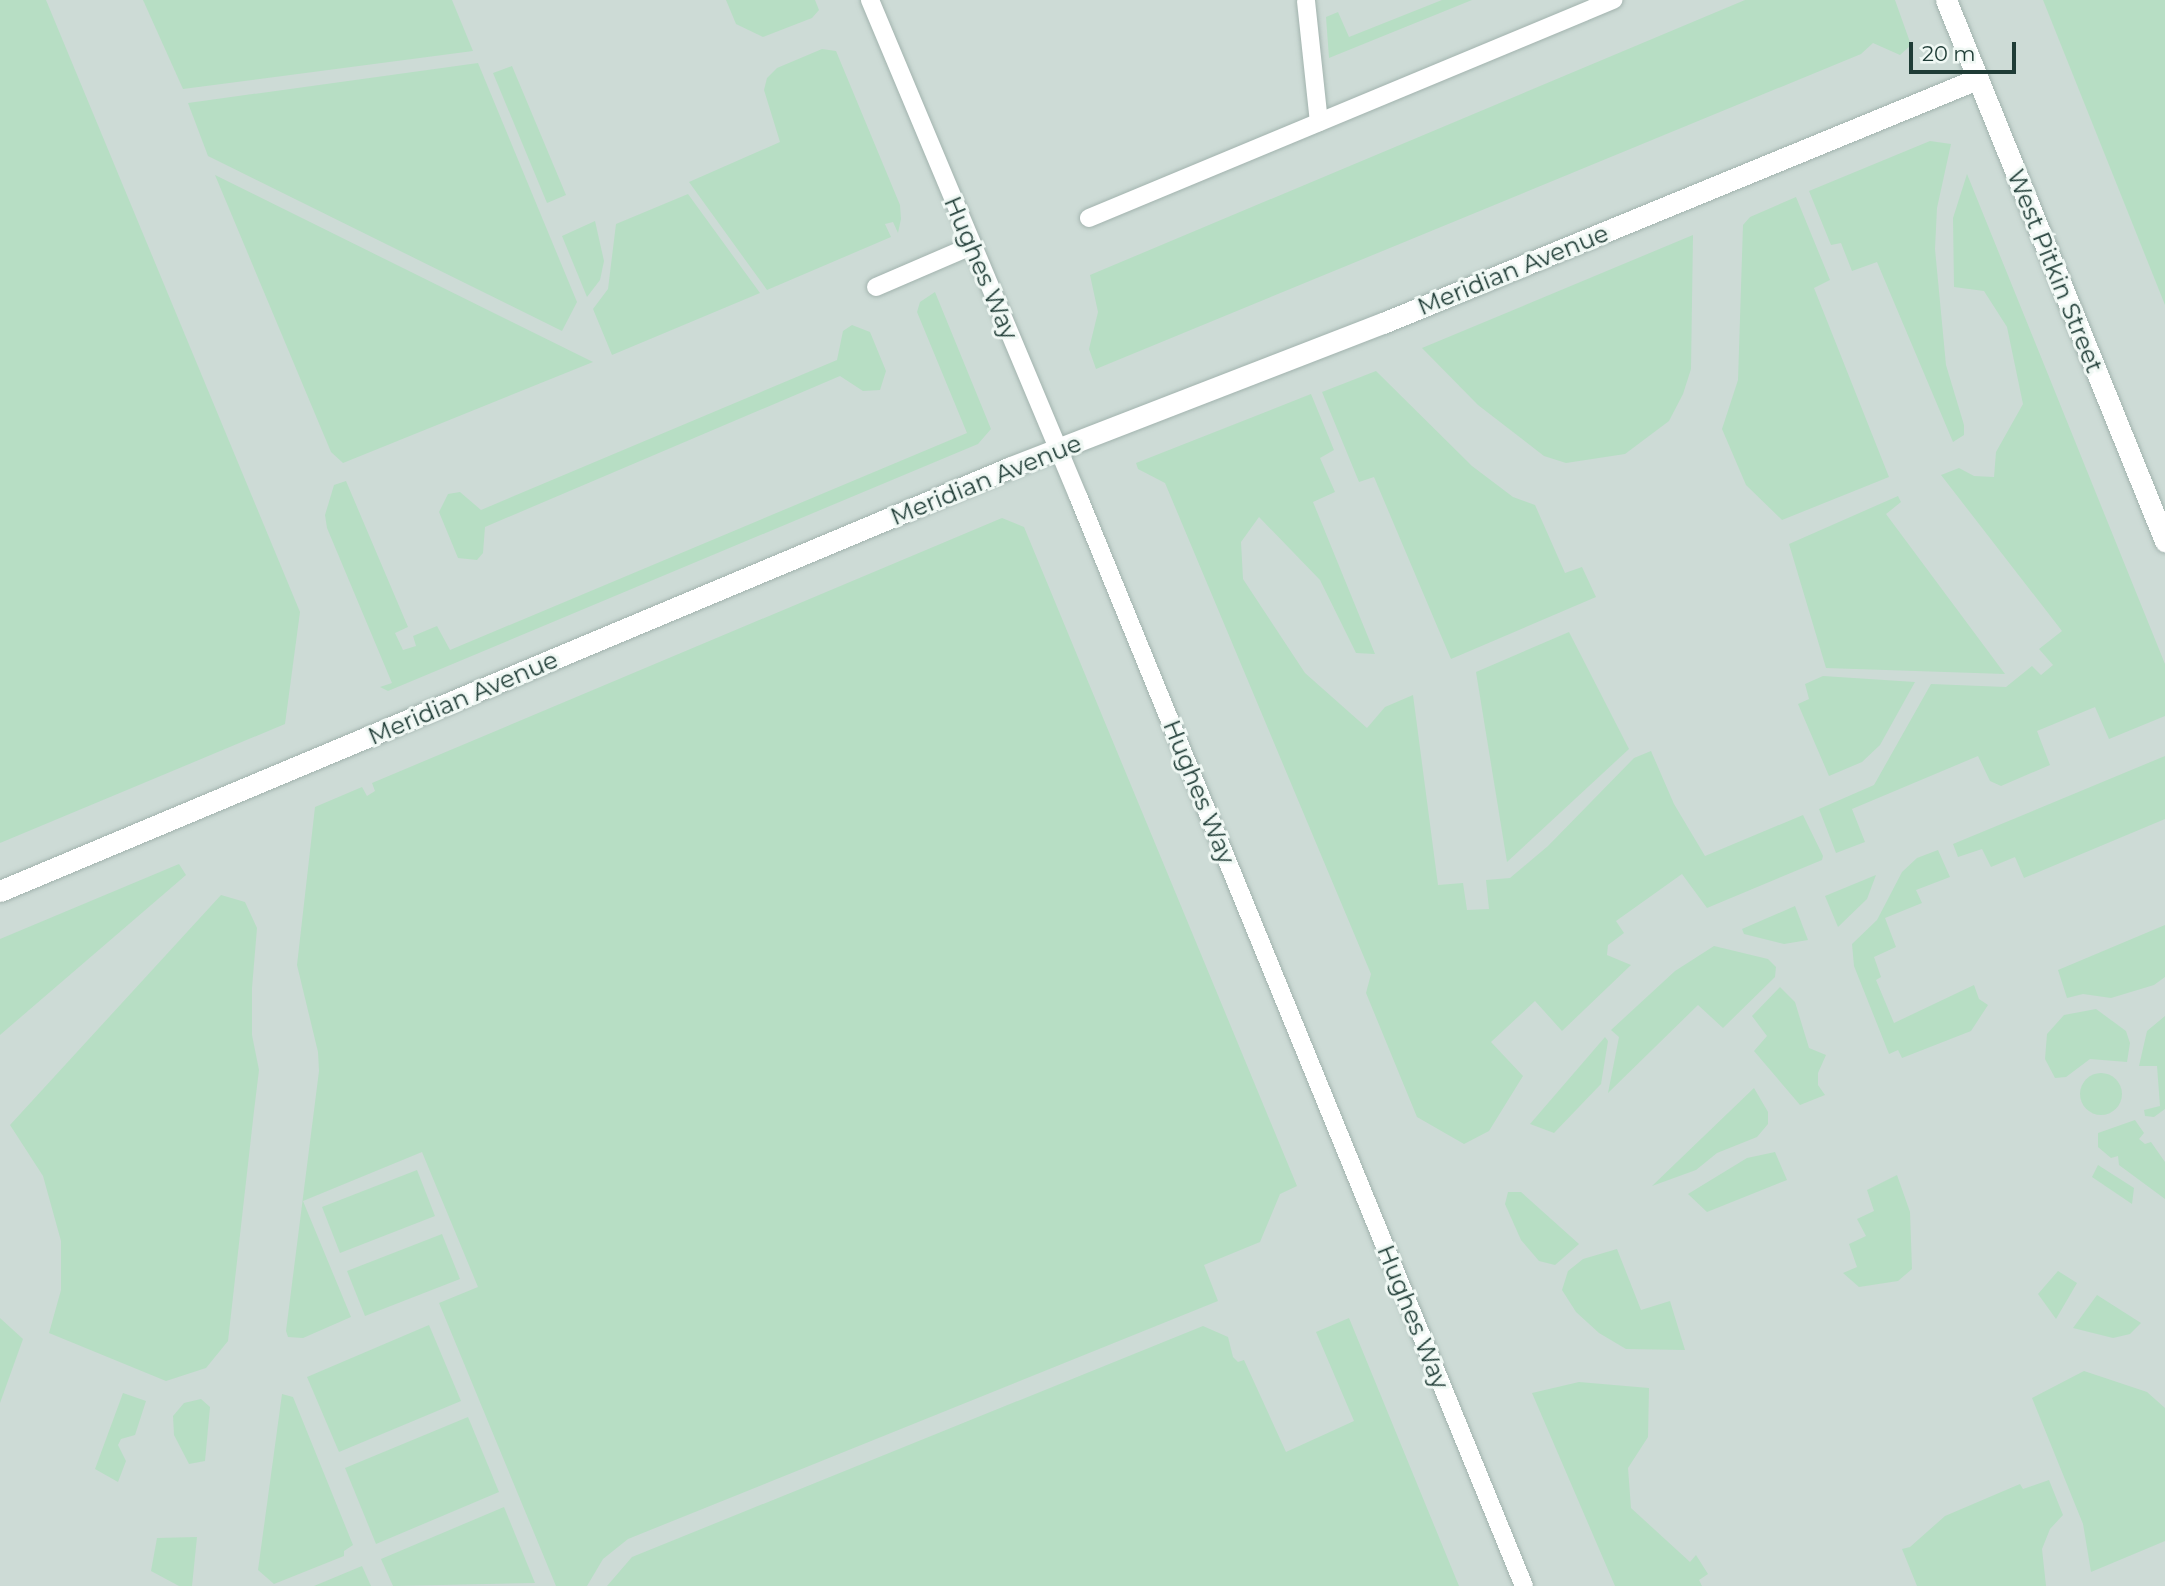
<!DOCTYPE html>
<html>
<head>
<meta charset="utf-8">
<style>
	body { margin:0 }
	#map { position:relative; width:2165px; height:1586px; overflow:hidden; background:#dfebe7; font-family:Montserrat,sans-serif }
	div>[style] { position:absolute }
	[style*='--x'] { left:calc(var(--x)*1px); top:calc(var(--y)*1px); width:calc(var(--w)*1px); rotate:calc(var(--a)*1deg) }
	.built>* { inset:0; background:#cddbd6 }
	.green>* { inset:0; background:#b7dec4 }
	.round { border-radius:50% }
	.roads { filter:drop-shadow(0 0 2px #a2b3ae) drop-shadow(0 0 2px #a2b3ae) }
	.lane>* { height:18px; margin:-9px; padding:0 9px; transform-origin:9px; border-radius:9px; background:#fff }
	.street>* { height:21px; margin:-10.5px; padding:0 10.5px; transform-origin:10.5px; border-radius:10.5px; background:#fff }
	span { translate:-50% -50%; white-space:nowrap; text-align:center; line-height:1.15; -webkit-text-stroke:6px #f0f8f4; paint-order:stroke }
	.street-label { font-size:24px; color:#1f3c36 }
	.scale { position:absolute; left:1909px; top:42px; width:107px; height:32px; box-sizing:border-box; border:4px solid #1f3c36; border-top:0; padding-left:9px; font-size:21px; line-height:24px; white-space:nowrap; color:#1f3c36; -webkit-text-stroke:5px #f0f8f4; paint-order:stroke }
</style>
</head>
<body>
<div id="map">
	<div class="built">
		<i style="clip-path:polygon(0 0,2165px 0,2165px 1586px,0 1586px)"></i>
	</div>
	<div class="green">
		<i style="clip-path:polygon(0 0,46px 0,300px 612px,285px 724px,0 843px)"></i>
		<i style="clip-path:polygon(143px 0,452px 0,473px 51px,183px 89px)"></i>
		<i style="clip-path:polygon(726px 0,815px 0,819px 10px,812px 18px,763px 37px,736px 24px)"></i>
		<i style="clip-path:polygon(1442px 0,1472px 0,1329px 58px,1326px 17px,1338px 12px,1349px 37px)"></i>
		<i style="clip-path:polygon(1745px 0,1895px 0,1911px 45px,1900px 55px,1873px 43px,1861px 54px,1096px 369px,1089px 349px,1098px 312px,1090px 275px)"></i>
		<i style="clip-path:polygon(2043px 0,2165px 0,2165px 305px)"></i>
		<i style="clip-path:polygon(822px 49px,836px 51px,900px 205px,901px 219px,898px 233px,893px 222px,885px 224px,891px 237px,767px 290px,689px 182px,780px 142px,764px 90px,767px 78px,777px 68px)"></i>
		<i style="clip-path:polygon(478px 63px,577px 302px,562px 331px,208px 156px,188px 103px)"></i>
		<i style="clip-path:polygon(512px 66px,566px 195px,547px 203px,493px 73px)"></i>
		<i style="clip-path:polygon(1930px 141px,1951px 144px,1937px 208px,1935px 249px,1946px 365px,1964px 425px,1964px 435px,1953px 442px,1877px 262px,1852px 271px,1841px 243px,1831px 245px,1809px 191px)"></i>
		<i style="clip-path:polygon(1967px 174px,2165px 664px,2165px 716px,2109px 739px,2095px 707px,2037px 731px,2050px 765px,2001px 786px,1990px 781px,1978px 756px,1852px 809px,1865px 842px,1836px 853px,1819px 809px,1874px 785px,1931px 684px,2006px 687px,2032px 666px,2041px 675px,2053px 665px,2039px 649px,2062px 631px,1941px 475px,1959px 468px,1974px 476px,1994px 477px,1996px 452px,2023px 404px,2007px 327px,1984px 291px,1954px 287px,1953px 218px)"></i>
		<i style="clip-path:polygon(215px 175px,593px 362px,343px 463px,331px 452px)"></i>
		<i style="clip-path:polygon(688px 194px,760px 293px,612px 355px,593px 309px,608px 289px,616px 224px)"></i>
		<i style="clip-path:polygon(1796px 197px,1830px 280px,1814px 288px,1889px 477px,1782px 520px,1746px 485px,1722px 429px,1738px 380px,1743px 225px,1750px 217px)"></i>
		<i style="clip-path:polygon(595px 221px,604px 261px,600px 280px,587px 297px,562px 236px)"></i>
		<i style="clip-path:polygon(1693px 235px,1691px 369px,1683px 394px,1669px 421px,1625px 454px,1566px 463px,1544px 456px,1478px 405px,1422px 348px)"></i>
		<i style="clip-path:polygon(935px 292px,991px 429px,978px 444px,388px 691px,380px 687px,392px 683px,327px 528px,325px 515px,334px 485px,346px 481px,408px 627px,395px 633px,403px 650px,416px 646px,413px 636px,437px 626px,450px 650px,967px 433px,917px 312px,920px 302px)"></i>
		<i style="clip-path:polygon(852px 325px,870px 332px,886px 371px,880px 390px,863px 391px,840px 376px,485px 527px,483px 553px,477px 560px,458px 558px,439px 512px,448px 494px,460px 492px,481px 510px,837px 360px,843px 331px)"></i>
		<i style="clip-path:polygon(1376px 371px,1472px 466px,1513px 497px,1535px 505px,1565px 573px,1582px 567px,1596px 597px,1451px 659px,1374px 477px,1359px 482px,1322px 392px)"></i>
		<i style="clip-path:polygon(1311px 394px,1334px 450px,1320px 458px,1335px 492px,1313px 502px,1375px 654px,1356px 653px,1320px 580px,1259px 517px,1241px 542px,1243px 579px,1305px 673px,1367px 728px,1385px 707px,1413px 695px,1438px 885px,1463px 883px,1467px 910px,1489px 909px,1486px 880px,1510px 878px,1548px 846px,1634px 758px,1651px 751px,1674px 804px,1705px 856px,1803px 815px,1823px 856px,1822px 860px,1707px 908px,1682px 874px,1616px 921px,1624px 933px,1608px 945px,1607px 955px,1631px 965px,1562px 1031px,1535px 1001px,1491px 1042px,1523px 1076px,1489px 1131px,1464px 1144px,1417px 1117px,1366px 993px,1371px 974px,1165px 483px,1138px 469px,1136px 463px)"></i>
		<i style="clip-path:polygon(1898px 496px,1901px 502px,1886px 514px,2005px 674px,1826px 668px,1789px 544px)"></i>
		<i style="clip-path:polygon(1002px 518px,1024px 527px,1297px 1186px,1280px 1194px,1260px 1242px,1204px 1265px,1218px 1301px,628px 1539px,603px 1559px,587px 1586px,556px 1586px,439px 1303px,478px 1287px,422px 1152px,303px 1201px,351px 1317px,303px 1338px,288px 1337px,286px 1331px,319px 1071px,318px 1052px,297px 965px,315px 807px,362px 787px,367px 796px,375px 791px,372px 783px)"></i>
		<i style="clip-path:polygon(1569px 632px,1629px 749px,1507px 862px,1476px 672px)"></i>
		<i style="clip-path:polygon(1823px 676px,1915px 682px,1880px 745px,1862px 762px,1829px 776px,1798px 704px,1809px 699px,1805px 684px)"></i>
		<i style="clip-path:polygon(2165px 756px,2165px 819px,2024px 878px,2015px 857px,1991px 867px,1982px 849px,1958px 857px,1953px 844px)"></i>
		<i style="clip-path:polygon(1938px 850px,1950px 877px,1916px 890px,1922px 903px,1885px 918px,1896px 947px,1874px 957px,1881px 977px,1876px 980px,1894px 1023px,1974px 985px,1979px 999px,1988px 1005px,1971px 1031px,1902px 1058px,1898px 1050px,1889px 1054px,1854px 966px,1852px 944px,1877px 920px,1902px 872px,1917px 858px)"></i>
		<i style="clip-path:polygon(179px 864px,186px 875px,0 1035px,0 939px)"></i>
		<i style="clip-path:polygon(1876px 875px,1867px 899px,1838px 927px,1825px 896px)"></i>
		<i style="clip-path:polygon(221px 895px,245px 902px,257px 928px,252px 988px,252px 1035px,259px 1070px,254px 1111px,228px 1341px,206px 1368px,166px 1381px,49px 1333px,61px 1290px,61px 1241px,43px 1176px,10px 1125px)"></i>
		<i style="clip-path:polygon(1795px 906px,1808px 940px,1784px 944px,1744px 934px,1742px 929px)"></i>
		<i style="clip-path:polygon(2165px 925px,2165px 977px,2154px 985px,2111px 998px,2083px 994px,2067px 998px,2058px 970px)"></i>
		<i style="clip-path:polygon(1714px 946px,1768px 959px,1776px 967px,1775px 977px,1723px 1028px,1698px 1005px,1608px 1093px,1619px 1037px,1611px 1030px,1675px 971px)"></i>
		<i style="clip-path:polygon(1780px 987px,1795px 1002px,1809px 1048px,1826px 1055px,1818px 1073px,1818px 1085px,1825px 1095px,1800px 1105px,1754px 1051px,1767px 1036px,1752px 1016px)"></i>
		<i style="clip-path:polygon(2096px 1009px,2126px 1031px,2130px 1043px,2127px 1062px,2090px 1059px,2066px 1077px,2055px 1078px,2045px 1059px,2047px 1034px,2064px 1015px)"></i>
		<i style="clip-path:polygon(2165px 1016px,2165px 1109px,2154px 1117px,2145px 1116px,2144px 1110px,2160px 1106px,2157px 1066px,2139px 1066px,2147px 1031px)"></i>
		<i style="clip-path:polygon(1605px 1037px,1608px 1041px,1601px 1084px,1554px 1133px,1530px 1124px)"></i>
		<i class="round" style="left:2080px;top:1073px;width:42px;height:42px"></i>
		<i style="clip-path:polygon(1754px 1088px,1768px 1112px,1768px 1124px,1757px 1137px,1717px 1153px,1696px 1170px,1652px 1186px)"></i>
		<i style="clip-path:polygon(2135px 1120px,2144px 1133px,2139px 1139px,2145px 1144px,2151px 1142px,2165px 1162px,2165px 1199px,2119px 1165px,2118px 1156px,2111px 1158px,2098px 1147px,2098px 1133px)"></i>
		<i style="clip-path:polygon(1775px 1152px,1787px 1180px,1707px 1212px,1688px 1194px,1747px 1158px)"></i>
		<i style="clip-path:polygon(2098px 1165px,2134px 1188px,2132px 1204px,2092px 1177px)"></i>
		<i style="clip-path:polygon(417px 1170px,435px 1216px,340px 1253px,322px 1207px)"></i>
		<i style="clip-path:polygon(1897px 1175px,1910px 1212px,1912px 1269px,1898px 1281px,1859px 1287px,1843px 1273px,1857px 1267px,1849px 1244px,1866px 1236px,1857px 1219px,1874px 1211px,1867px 1190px)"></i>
		<i style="clip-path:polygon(1508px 1192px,1521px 1192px,1579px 1244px,1555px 1265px,1539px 1261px,1521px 1240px,1505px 1204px)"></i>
		<i style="clip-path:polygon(442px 1234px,460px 1279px,365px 1316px,347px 1271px)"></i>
		<i style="clip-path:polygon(1617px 1249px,1641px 1310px,1670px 1301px,1685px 1350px,1626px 1349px,1599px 1333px,1576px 1312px,1562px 1290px,1568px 1271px,1583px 1259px)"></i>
		<i style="clip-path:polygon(2058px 1271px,2077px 1283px,2056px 1319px,2038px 1294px)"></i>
		<i style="clip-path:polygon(2097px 1295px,2141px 1323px,2130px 1334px,2113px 1338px,2073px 1328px)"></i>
		<i style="clip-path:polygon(0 1318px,23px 1339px,0 1403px)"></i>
		<i style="clip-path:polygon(1349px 1318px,1459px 1586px,607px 1586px,632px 1557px,1203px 1326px,1228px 1337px,1233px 1357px,1238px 1362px,1244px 1360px,1286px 1452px,1354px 1421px,1316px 1332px)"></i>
		<i style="clip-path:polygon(429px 1325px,461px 1401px,339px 1452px,307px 1377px)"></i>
		<i style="clip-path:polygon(2084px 1371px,2147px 1392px,2165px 1408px,2165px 1541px,2091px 1572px,2083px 1524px,2032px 1398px)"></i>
		<i style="clip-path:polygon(1579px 1382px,1649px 1388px,1648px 1437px,1628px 1468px,1631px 1508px,1690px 1562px,1696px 1555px,1708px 1574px,1699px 1580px,1702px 1586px,1615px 1586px,1532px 1393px)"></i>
		<i style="clip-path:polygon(123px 1393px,146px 1401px,135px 1435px,121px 1439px,118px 1445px,126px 1461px,118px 1482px,95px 1469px)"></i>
		<i style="clip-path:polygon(282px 1394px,293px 1397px,353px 1545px,344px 1551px,344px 1556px,274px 1584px,258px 1570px)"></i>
		<i style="clip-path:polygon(201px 1399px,210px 1407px,205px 1461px,189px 1464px,174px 1435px,173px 1416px,184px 1403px)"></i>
		<i style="clip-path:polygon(468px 1417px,499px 1492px,376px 1544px,345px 1468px)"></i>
		<i style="clip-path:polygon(2049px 1480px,2063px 1515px,2050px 1529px,2042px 1549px,2046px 1586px,1917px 1586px,1902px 1549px,1910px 1547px,1945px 1516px,2020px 1484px,2023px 1489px)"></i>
		<i style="clip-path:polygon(504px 1507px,535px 1583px,393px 1586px,381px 1559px)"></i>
		<i style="clip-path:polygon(197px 1537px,192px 1586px,179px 1586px,151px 1571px,157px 1538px)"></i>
		<i style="clip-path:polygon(362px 1566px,371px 1586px,314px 1586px)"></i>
	</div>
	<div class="roads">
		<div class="lane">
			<i style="--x:870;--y:0;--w:538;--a:67.25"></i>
			<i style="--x:1078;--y:496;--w:1178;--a:67.75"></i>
			<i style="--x:1306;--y:1;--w:122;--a:83.9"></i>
			<i style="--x:1089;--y:218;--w:568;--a:-22.59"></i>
			<i style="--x:876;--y:287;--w:103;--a:-23.3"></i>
		</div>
		<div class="street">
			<i style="--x:1946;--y:0;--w:584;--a:67.96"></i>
			<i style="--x:0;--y:891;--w:1096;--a:-22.75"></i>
			<i style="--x:1011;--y:467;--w:399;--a:-21.2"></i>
			<i style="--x:1383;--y:323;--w:642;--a:-22.33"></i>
		</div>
	</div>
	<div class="street-label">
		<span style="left:981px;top:268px;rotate:67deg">Hughes Way</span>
		<span style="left:1513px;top:270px;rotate:-22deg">Meridian Avenue</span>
		<span style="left:2055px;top:271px;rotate:68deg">West Pitkin Street</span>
		<span style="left:986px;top:480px;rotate:-22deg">Meridian Avenue</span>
		<span style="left:463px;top:698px;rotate:-23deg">Meridian Avenue</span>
		<span style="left:1199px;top:792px;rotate:68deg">Hughes Way</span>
		<span style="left:1413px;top:1317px;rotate:68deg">Hughes Way</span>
	</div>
	<div class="scale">20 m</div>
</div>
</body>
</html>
